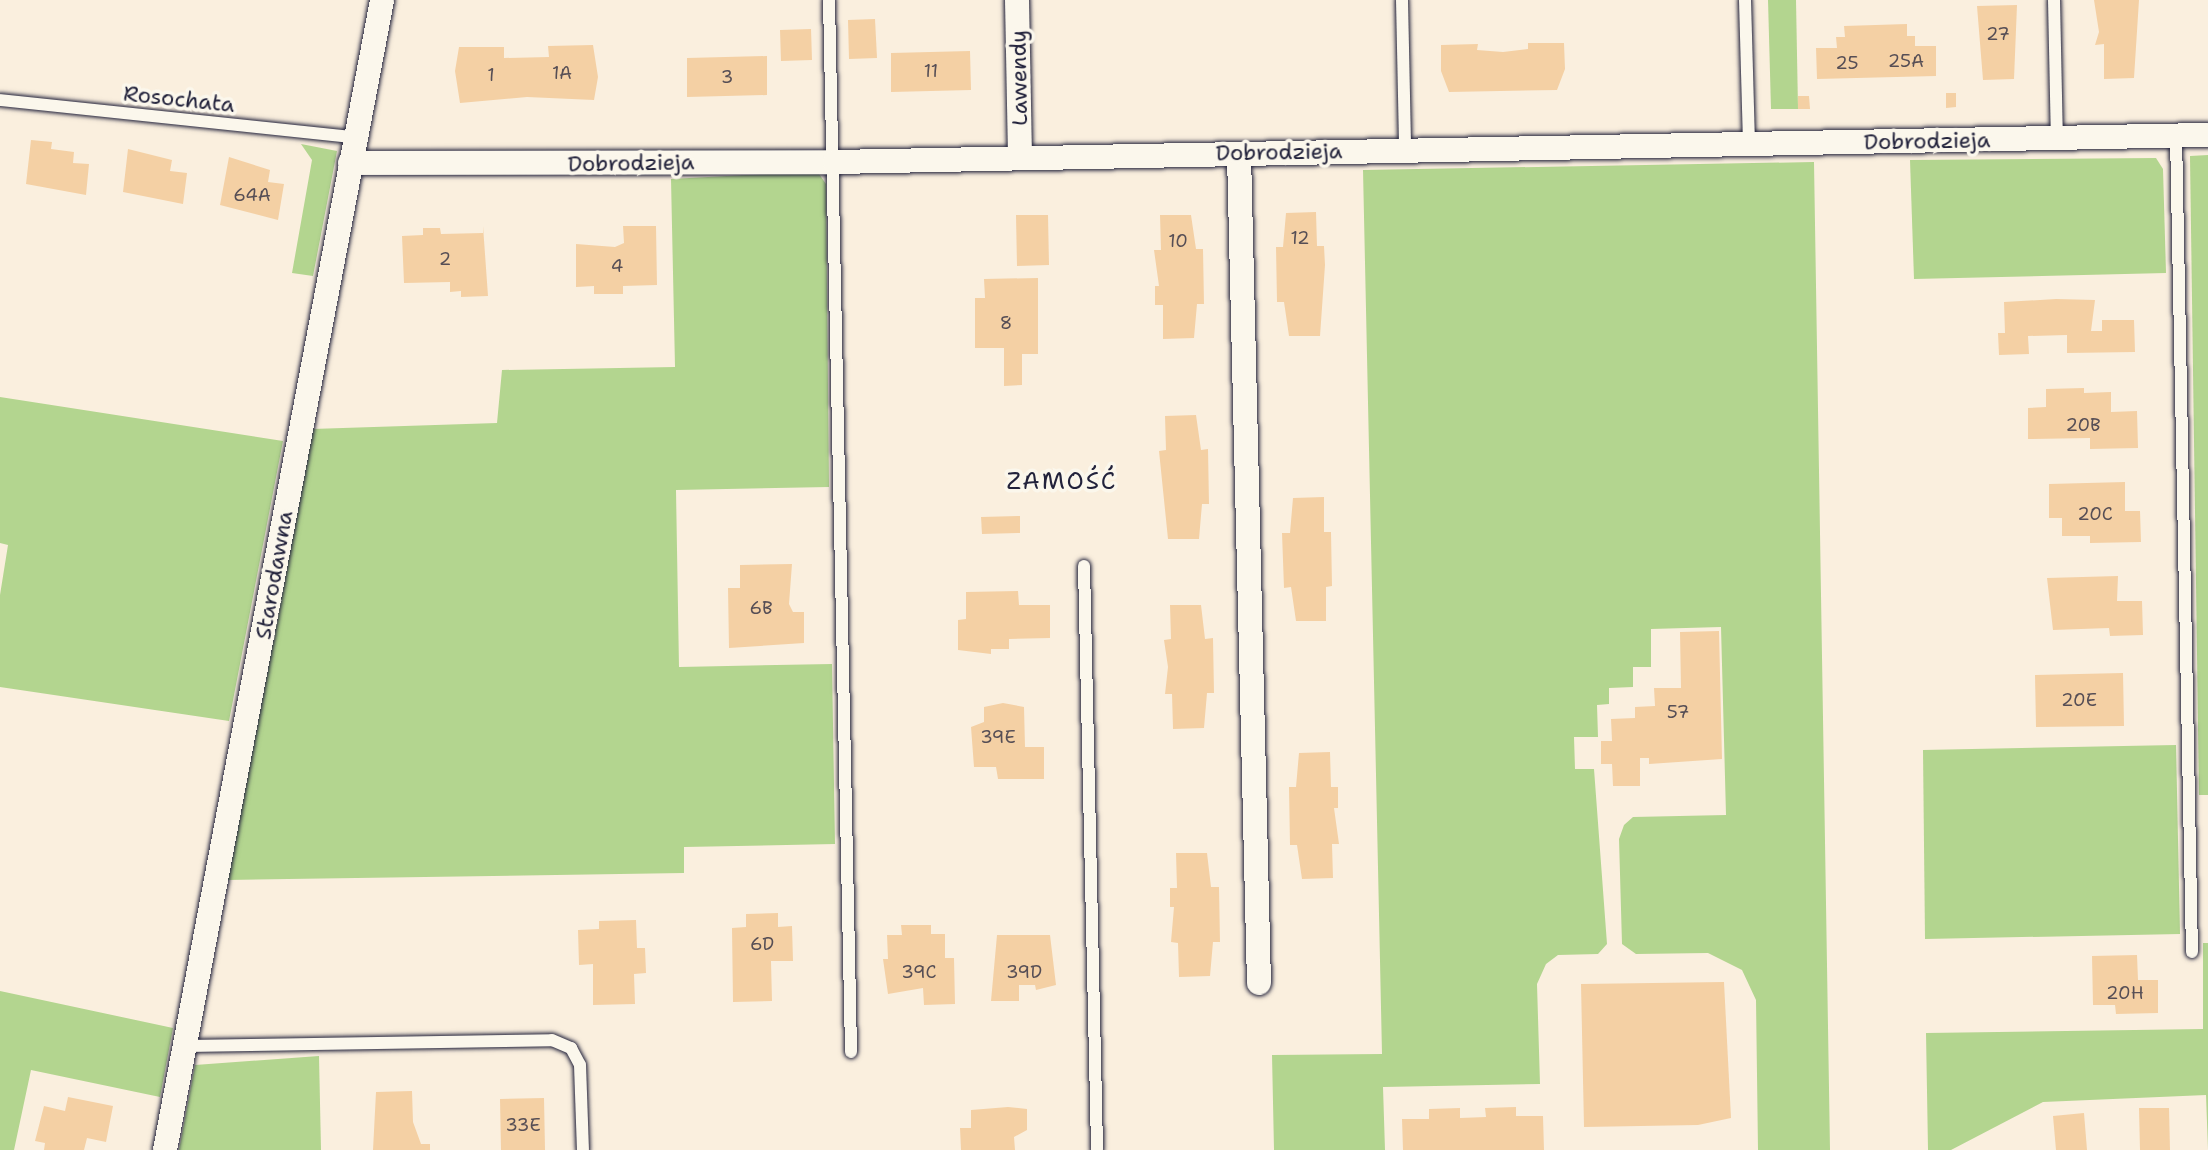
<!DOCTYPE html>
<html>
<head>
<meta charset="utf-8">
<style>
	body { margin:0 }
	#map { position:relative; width:2208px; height:1150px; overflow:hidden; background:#faefde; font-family:"Shantell Sans",sans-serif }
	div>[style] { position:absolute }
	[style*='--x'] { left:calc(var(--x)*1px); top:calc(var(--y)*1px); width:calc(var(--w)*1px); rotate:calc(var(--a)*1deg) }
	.green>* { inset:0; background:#b3d58f }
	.building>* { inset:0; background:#f4d0a4 }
	.roads { filter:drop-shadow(0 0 2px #22223b) drop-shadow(0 0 2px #22223b) }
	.lane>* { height:12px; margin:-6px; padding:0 6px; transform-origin:6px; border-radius:6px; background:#fbf7ec }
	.street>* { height:24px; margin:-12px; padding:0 12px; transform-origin:12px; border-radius:12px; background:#fbf7ec }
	span { translate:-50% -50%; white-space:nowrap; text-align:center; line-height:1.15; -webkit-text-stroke:7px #fbf7ec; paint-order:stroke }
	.number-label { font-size:18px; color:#564e55 }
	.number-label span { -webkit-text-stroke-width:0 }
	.street-label { font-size:22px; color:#22223b }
	.neighbourhood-label { font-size:24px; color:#22223b; letter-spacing:2px }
</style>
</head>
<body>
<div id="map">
	<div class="green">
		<i style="clip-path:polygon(1768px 0,1796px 0,1798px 109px,1771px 109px)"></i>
		<i style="clip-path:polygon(301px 144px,337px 151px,313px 276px,292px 273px,312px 160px)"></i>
		<i style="clip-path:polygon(2208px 155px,2208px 795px,2199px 795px,2190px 156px)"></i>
		<i style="clip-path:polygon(2156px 158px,2163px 169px,2166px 273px,1914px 279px,1910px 160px)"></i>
		<i style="clip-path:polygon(1814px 162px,1830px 1150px,1758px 1150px,1756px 1000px,1742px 970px,1708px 953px,1636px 954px,1622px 944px,1619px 839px,1624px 825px,1633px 817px,1726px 815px,1721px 627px,1651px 629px,1651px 667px,1633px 667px,1633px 687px,1609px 688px,1609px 704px,1597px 705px,1598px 737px,1574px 737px,1575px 769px,1594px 769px,1607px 944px,1598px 954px,1558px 955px,1546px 964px,1537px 984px,1540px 1084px,1383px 1087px,1385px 1150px,1274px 1150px,1272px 1055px,1382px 1054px,1363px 170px)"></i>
		<i style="clip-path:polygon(817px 171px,826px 184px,829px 487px,676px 490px,679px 667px,832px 664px,835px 844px,684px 847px,684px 873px,227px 880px,312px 429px,497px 423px,502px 370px,675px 367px,671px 179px)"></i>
		<i style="clip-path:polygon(0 397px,283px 441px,229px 721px,0 687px,0 595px,8px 545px,0 543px)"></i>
		<i style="clip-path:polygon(2176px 745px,2180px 934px,1925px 939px,1923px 750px)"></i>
		<i style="clip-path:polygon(2203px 943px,2208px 943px,2208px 1150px,2206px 1095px,2043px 1102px,1951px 1150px,1928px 1150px,1926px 1033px,2203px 1029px)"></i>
		<i style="clip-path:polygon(0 991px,173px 1028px,160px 1097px,31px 1070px,14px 1150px,0 1150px)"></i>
		<i style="clip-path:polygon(319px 1056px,321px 1150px,179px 1150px,195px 1065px)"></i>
	</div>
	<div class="building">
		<i style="clip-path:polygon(2094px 0,2139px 0,2134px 78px,2104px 79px,2104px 44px,2095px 45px,2099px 32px)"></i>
		<i style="clip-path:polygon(2017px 5px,2014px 79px,1983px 80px,1977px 6px)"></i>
		<i style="clip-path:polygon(875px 19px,877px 58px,849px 59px,848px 20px)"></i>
		<i style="clip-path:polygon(1907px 24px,1907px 36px,1915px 36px,1915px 46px,1936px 46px,1936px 76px,1817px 79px,1816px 48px,1837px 48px,1836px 37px,1845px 37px,1844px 26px)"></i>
		<i style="clip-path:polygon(811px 29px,812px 60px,781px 61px,780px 30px)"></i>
		<i style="clip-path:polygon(1528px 43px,1564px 43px,1565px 69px,1557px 90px,1449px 92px,1441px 71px,1441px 45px,1478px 44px,1477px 50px,1503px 52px,1528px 49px)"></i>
		<i style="clip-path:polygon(593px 45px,598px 77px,594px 100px,527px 97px,460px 103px,455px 71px,459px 47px,504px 47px,504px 58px,549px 57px,548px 46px)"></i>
		<i style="clip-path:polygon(970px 51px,971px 90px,891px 92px,891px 53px)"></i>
		<i style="clip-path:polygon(767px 56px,767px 95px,687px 97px,687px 58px)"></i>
		<i style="clip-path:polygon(1946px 93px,1956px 93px,1956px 107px,1946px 108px)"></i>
		<i style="clip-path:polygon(1798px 96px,1809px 96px,1810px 109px,1798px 109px)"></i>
		<i style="clip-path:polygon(31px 140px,52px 142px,51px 149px,74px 152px,73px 163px,89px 164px,86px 195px,26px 184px)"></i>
		<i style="clip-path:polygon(128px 149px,172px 160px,170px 171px,187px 173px,183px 204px,123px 192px)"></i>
		<i style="clip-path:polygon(229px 157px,270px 170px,268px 182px,284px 184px,278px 220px,220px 205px)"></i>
		<i style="clip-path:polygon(1316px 212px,1317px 246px,1324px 246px,1325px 265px,1320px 336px,1289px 336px,1284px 302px,1277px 302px,1276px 247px,1283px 247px,1286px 213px)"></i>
		<i style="clip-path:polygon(1016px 215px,1048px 215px,1049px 265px,1017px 266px)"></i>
		<i style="clip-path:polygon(1160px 215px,1191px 215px,1196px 249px,1203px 249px,1204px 304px,1197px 304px,1194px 338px,1163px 339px,1163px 305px,1155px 305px,1155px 286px,1159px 286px,1154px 250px,1161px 250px)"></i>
		<i style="clip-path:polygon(483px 226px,488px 296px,461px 297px,461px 291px,450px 292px,450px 282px,404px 283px,402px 236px,423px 235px,423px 228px,440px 228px,441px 234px,483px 233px)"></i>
		<i style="clip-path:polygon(623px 226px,656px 226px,657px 285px,623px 286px,623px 294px,594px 294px,594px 286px,576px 287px,576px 244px,615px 247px,624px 243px)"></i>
		<i style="clip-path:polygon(1038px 278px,1038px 354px,1022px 354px,1022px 385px,1004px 386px,1004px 348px,975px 348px,975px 298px,985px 298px,984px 279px)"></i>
		<i style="clip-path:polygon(2056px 299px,2095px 300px,2091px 331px,2102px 331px,2102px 320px,2134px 320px,2135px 352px,2067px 353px,2067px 335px,2028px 336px,2029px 354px,1999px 355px,1998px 333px,2005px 333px,2004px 302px)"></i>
		<i style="clip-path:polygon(2084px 388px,2084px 393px,2111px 392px,2111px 412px,2137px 411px,2138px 448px,2090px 449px,2090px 438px,2028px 439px,2028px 408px,2046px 407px,2046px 389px)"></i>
		<i style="clip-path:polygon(1196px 415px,1201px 450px,1208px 449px,1209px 504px,1202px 504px,1199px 539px,1168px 539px,1159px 451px,1166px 450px,1165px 416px)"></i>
		<i style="clip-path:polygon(2125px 482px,2125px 511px,2140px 511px,2141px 542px,2090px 543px,2090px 536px,2062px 536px,2062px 518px,2049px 518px,2049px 484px)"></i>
		<i style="clip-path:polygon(1324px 497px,1324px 532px,1331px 532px,1332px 586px,1326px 587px,1326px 621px,1296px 621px,1291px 587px,1284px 588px,1282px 533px,1290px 533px,1293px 498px)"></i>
		<i style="clip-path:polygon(1020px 516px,1020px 533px,982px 534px,981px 517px)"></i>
		<i style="clip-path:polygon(792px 564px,789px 604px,793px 612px,804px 612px,804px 643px,729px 648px,728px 588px,740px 588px,740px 565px)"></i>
		<i style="clip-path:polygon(2118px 576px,2117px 601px,2142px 601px,2143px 635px,2110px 636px,2109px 628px,2053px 630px,2047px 578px)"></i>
		<i style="clip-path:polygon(1018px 591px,1019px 605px,1050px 605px,1050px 638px,1009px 639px,1009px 649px,991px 649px,991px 654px,958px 650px,958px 620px,966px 619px,966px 592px)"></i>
		<i style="clip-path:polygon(1170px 605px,1201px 605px,1205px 639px,1213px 638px,1214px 693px,1207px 693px,1204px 728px,1173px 729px,1172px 694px,1165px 694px,1168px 667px,1164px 640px,1171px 639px)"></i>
		<i style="clip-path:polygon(1719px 631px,1722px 759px,1649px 764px,1649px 758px,1640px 758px,1640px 786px,1613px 786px,1612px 764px,1601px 764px,1601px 741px,1612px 741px,1611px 719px,1635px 718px,1635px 707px,1655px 706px,1654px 688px,1681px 688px,1680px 632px)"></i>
		<i style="clip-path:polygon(2123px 673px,2124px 726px,2036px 727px,2035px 675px)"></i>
		<i style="clip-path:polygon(1003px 703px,1024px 707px,1025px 747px,1044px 747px,1044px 779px,998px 779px,996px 767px,974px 767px,971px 727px,984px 722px,984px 707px)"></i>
		<i style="clip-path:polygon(1330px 752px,1331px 787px,1338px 787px,1338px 808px,1334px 808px,1339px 844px,1332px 844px,1333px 878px,1302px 879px,1297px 845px,1290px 845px,1289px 787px,1296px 787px,1299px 753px)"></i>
		<i style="clip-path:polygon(1176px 853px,1207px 853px,1211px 887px,1219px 887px,1220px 942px,1213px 942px,1210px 976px,1179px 977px,1178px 943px,1171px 942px,1174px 907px,1170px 907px,1170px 888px,1177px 888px)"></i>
		<i style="clip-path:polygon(778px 913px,778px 927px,792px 926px,793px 961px,771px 961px,772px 1001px,733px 1002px,732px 928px,746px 927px,746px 914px)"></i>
		<i style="clip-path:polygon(636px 920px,637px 948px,645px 948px,646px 973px,634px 974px,635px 1004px,593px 1005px,593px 964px,579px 965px,578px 930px,599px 929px,599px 921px)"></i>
		<i style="clip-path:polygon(901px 925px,931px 925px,931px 934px,945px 934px,945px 958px,954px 958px,955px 1004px,924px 1005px,923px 988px,888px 994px,883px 959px,888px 959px,887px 935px,902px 935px)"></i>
		<i style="clip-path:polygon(997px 935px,1050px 935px,1056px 985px,1036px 990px,1035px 985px,1019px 985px,1019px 1001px,991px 1001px)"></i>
		<i style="clip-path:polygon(2137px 955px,2138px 980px,2158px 980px,2158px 1013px,2116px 1014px,2115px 1005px,2093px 1005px,2092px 956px)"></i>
		<i style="clip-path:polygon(1724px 982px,1731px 1118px,1698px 1125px,1584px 1127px,1581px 984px)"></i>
		<i style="clip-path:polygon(412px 1091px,413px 1122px,421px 1144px,430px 1144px,430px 1150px,373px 1150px,376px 1092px)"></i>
		<i style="clip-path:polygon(68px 1097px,113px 1106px,106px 1142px,87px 1138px,84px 1150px,44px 1150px,45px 1143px,35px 1141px,44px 1106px,65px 1111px)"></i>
		<i style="clip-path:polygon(544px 1098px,545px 1150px,501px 1150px,500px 1099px)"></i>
		<i style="clip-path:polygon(1008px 1107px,1027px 1109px,1027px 1130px,1014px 1137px,1015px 1150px,961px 1150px,960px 1128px,971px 1128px,971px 1110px)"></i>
		<i style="clip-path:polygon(1516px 1107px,1516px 1116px,1543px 1116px,1544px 1150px,1403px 1150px,1402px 1119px,1429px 1119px,1429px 1109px,1460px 1108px,1460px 1118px,1486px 1117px,1485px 1108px)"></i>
		<i style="clip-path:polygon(2139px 1108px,2169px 1108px,2170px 1150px,2140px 1150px)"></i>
		<i style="clip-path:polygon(2084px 1113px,2087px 1150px,2056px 1150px,2053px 1116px)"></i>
	</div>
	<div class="roads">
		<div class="lane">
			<i style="--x:829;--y:0;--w:1052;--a:88.8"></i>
			<i style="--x:1402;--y:0;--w:149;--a:88.8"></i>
			<i style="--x:1745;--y:0;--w:144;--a:88.4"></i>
			<i style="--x:2054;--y:0;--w:139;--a:88.8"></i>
			<i style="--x:0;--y:100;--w:357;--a:6"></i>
			<i style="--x:2176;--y:135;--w:817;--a:88.88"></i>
			<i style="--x:1084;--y:566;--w:584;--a:88.72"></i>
			<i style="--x:187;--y:1046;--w:365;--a:-0.9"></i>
			<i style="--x:552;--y:1040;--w:21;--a:23"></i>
			<i style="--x:571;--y:1048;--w:19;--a:62"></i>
			<i style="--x:580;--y:1065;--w:85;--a:88"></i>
		</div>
		<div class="street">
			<i style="--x:1017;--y:0;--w:155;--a:88.9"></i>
			<i style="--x:1239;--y:154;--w:829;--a:88.62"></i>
			<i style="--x:350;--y:163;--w:485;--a:-0.1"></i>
			<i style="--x:835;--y:162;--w:1373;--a:-1.13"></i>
			<i style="--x:165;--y:1150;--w:1170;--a:-79.31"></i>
		</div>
	</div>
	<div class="number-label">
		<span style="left:1998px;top:34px">27</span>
		<span style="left:1906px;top:61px">25A</span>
		<span style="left:1847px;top:63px">25</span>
		<span style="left:931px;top:71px">11</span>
		<span style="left:562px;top:73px">1A</span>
		<span style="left:491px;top:75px">1</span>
		<span style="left:727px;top:77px">3</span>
		<span style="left:252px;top:195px">64A</span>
		<span style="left:1300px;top:238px">12</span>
		<span style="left:1178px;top:241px">10</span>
		<span style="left:445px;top:259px">2</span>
		<span style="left:617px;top:266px">4</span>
		<span style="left:1006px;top:323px">8</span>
		<span style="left:2083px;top:425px">20B</span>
		<span style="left:2095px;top:514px">20C</span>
		<span style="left:761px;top:608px">6B</span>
		<span style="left:2079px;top:700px">20E</span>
		<span style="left:1678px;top:712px">57</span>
		<span style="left:998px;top:737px">39E</span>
		<span style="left:762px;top:944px">6D</span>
		<span style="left:919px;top:972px">39C</span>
		<span style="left:1024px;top:972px">39D</span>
		<span style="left:2125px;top:993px">20H</span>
		<span style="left:523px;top:1125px">33E</span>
	</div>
	<div class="street-label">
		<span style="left:1019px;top:78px;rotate:-91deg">Lawendy</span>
		<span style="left:179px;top:99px;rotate:6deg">Rosochata</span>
		<span style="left:1927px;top:141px;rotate:-1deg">Dobrodzieja</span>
		<span style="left:1279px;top:152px;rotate:-1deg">Dobrodzieja</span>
		<span style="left:631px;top:163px;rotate:-1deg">Dobrodzieja</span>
		<span style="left:274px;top:575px;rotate:-80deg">Starodawna</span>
	</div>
	<div class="neighbourhood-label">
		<span style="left:1062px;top:482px">ZAMOŚĆ</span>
	</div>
</div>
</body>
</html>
